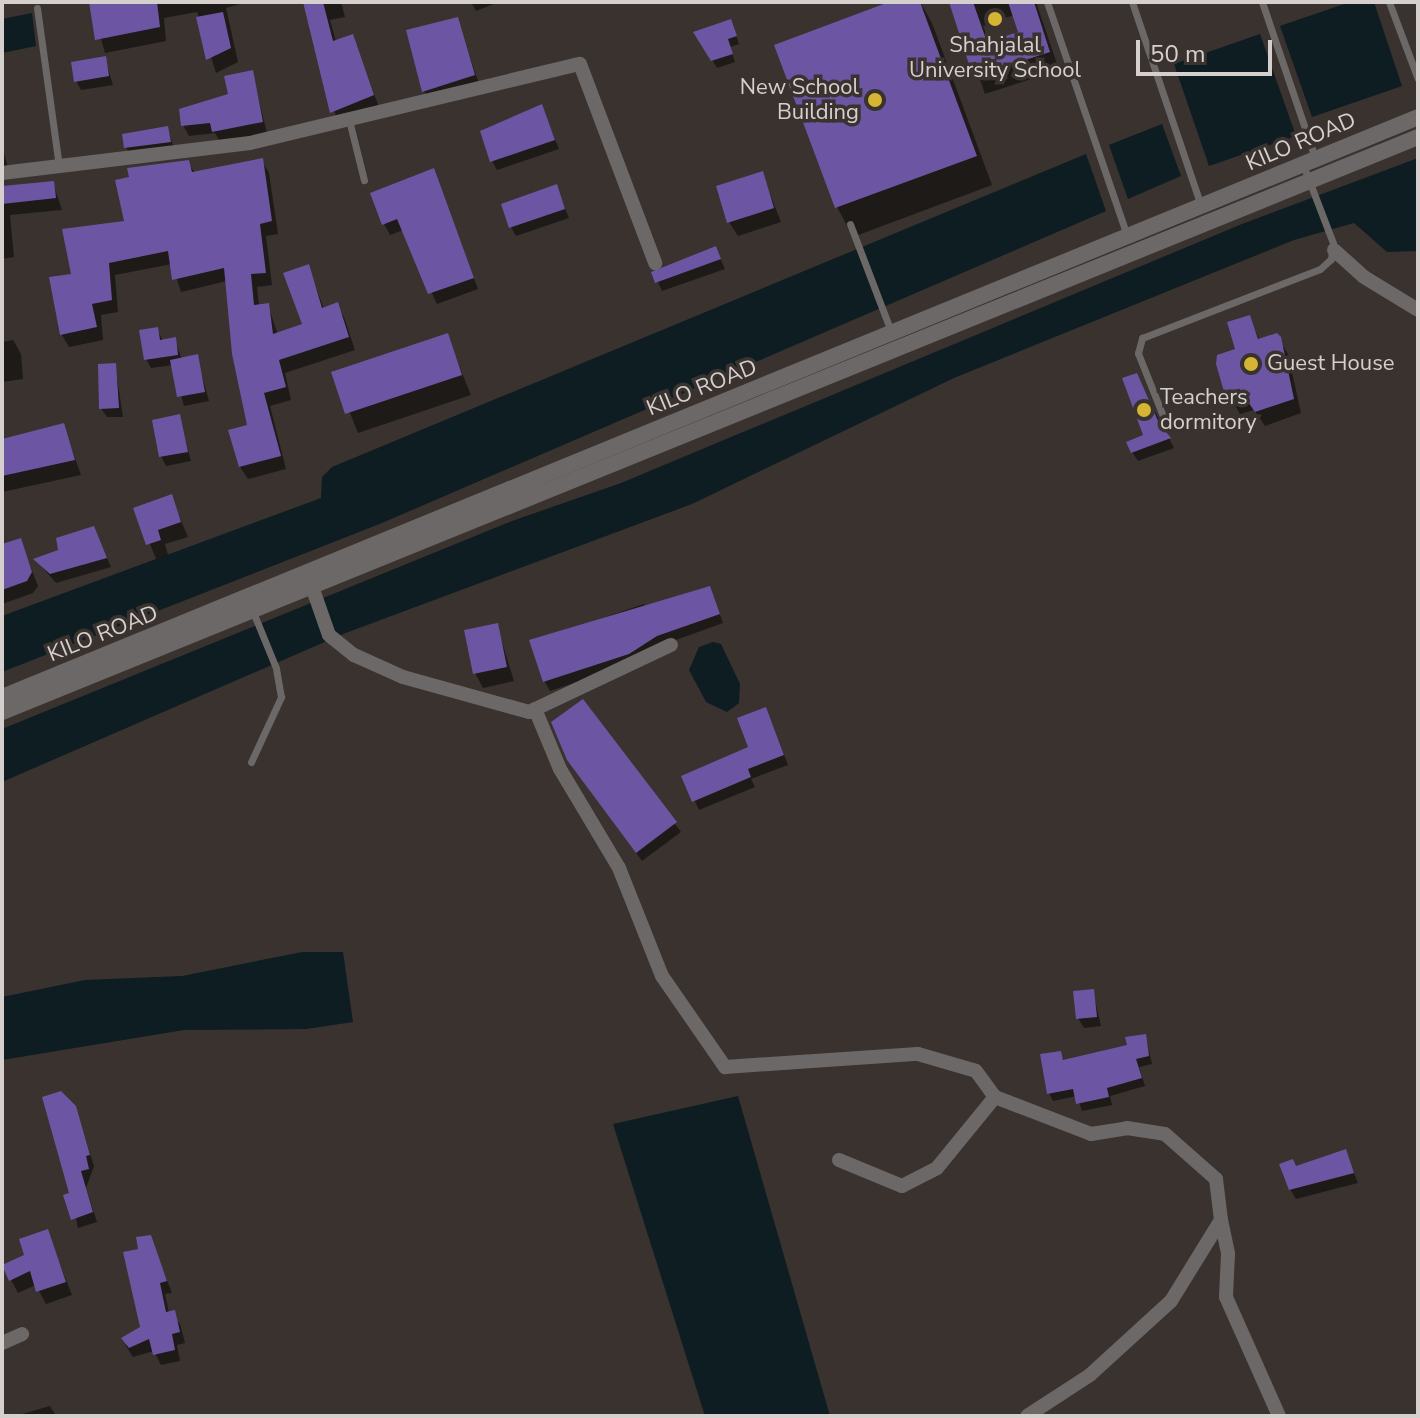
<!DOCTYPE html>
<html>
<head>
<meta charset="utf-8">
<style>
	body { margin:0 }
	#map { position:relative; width:1420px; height:1418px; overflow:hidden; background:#39322e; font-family:"Nunito Sans",sans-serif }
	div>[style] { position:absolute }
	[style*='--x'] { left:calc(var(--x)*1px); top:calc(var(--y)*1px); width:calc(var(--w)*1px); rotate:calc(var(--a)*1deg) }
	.water>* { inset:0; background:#0d1d22 }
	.shadow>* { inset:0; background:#0007 }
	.building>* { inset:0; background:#6c56a3 }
	.service>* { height:7px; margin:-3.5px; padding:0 3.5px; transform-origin:3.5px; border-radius:3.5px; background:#6c6867 }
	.minor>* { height:14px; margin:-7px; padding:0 7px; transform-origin:7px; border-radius:7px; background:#6c6867 }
	.tertiary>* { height:16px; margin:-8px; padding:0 8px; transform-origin:8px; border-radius:8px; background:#6c6867 }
	.dots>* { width:22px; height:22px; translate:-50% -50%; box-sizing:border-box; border:4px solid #39322e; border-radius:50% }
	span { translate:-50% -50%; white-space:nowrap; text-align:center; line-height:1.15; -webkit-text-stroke:7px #39322e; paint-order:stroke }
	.poi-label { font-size:22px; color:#d5d0ce }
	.right { translate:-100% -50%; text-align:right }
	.left { translate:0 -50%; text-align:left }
	.street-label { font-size:22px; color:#d5d0ce }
	.frame { position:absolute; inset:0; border:4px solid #d5d0ce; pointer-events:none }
	.scale { position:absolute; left:1136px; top:40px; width:136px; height:36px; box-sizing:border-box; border:4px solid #d5d0ce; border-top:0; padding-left:10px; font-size:24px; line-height:28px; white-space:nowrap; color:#d5d0ce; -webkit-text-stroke:6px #39322e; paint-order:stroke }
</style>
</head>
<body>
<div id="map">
	<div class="water">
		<i style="clip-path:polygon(1350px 2px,1374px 2px,1402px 86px,1312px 117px,1280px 26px)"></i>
		<i style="clip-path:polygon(32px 13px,36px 46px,2px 53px,2px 19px)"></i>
		<i style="clip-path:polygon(1260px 34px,1296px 136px,1209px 166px,1174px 64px)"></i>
		<i style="clip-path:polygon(1162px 124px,1181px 176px,1128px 199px,1109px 145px)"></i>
		<i style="clip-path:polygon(1086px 154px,1106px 211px,382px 523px,2px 672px,2px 616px,321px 498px,322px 477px,332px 467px)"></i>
		<i style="clip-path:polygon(1418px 158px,1418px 251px,1387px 252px,1354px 223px,1294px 240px,954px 378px,692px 504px,343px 634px,2px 782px,2px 729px,512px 521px,621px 483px,1242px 224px)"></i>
		<i style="clip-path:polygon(713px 642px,721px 644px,740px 684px,739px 703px,727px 712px,706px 702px,689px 670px,699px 647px)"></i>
		<i style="clip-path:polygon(302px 952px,343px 952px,353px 1022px,306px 1029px,184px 1030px,2px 1060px,2px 997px,85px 980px,182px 976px)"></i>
		<i style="clip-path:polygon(738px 1096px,830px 1416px,705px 1416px,613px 1124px)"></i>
	</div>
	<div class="shadow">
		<i style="clip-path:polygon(91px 2px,247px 2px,226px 8px,238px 62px,216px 73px,197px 12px,164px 18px,166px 41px,105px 53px)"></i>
		<i style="clip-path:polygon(305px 2px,341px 2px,345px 17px,330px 20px,336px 42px,352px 37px,379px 107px,338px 124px)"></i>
		<i style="clip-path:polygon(471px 2px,499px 2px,476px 11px)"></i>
		<i style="clip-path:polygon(895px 2px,920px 2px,932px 23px,992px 185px,853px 237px,837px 207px,777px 46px)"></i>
		<i style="clip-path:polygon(evenodd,953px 2px,1036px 2px,1059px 70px,985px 94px,953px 2px,1014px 15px,1020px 33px,990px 44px,983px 26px,1014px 15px)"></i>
		<i style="clip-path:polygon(457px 19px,480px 87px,431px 103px,424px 91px)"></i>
		<i style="clip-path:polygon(734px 29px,739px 44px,730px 47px,735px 62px,717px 68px,696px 33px)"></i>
		<i style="clip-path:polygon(105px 59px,113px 85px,81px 90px,76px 81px)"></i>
		<i style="clip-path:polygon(252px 72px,267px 133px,220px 142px,215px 133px,189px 136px,183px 125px,231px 96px)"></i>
		<i style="clip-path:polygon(542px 107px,559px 149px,497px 170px,492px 161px)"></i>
		<i style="clip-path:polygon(167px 128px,175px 151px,131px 157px,126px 147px)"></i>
		<i style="clip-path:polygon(2px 146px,10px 175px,2px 180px)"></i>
		<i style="clip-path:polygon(262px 161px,269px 173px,278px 234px,266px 236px,272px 285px,257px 287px,259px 306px,268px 305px,278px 335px,305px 326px,308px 266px,324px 309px,337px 305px,344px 317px,355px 350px,285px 373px,291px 400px,270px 406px,286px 469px,248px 479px,240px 467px,249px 426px,227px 281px,181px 292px,172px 264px,115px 275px,118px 312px,101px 315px,103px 340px,69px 347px,62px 335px,73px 276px,188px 163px,195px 173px)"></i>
		<i style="clip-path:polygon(433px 170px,478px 289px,437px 304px,403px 230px,390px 235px,384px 224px)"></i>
		<i style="clip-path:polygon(762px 174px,781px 222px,738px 236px,729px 222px)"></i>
		<i style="clip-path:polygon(53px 183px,62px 210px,10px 215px,14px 257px,2px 259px,2px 186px)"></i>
		<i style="clip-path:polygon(556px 187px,569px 218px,516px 236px,511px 227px)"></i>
		<i style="clip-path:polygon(716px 249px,725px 269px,662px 291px,654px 273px)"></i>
		<i style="clip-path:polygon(1249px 317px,1260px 341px,1279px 339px,1288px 354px,1301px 413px,1265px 426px,1254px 410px,1240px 414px,1232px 400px,1238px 350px)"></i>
		<i style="clip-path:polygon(157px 329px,163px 341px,175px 340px,182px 360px,197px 357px,209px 401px,184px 406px,173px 365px,151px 368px,146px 359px)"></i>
		<i style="clip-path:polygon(447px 336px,471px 395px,358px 433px,334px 373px)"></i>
		<i style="clip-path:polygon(13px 340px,21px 354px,23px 379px,2px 382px,2px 342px)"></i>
		<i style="clip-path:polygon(115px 365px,123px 417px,107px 417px,101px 408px)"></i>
		<i style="clip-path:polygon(1136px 375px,1174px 448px,1138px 461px,1132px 452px,1146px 436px)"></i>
		<i style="clip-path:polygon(179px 416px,191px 461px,166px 466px,161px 456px)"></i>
		<i style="clip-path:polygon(63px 425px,81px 475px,2px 492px,2px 442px)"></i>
		<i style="clip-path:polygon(171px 497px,188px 537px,165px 544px,168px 555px,156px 559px,136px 509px)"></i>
		<i style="clip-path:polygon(98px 538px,111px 567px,56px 583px,36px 560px)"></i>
		<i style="clip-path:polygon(20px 540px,38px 586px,33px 593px,2px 604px,2px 546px)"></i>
		<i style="clip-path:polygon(714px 598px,723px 623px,662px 645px,634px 663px,550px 691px,545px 682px,531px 642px,644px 604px,648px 611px)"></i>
		<i style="clip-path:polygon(497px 626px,514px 681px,483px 688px,475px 673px)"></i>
		<i style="clip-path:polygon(583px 702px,681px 832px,642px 861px,575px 770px)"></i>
		<i style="clip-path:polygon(770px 718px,788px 765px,751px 779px,755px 787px,699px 810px,684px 777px,750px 748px)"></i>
		<i style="clip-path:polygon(1093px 991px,1101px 1026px,1084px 1028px,1078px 1018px)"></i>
		<i style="clip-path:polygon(1145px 1036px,1152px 1064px,1139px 1067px,1145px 1086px,1110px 1096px,1112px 1105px,1082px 1111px,1077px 1096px,1053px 1101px,1049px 1093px,1060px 1053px,1065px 1062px,1129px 1047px)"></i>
		<i style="clip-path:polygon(75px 1107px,94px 1166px,86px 1188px,97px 1222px,78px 1228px,71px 1194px)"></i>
		<i style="clip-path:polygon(1345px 1152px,1358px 1183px,1296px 1199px,1290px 1189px,1296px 1168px)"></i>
		<i style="clip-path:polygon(47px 1232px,72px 1295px,46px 1304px,36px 1285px,18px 1293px,11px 1280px)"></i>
		<i style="clip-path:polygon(150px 1237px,172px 1293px,165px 1294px,169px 1313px,180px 1324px,185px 1343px,177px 1345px,180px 1361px,161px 1365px,154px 1351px,133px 1357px,126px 1346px,125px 1336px,143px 1328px,141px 1251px)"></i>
		<i style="clip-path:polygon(50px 1406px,56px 1416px,23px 1416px,22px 1414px)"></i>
	</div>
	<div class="building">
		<i style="clip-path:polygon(89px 2px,157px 2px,160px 27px,95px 40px)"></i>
		<i style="clip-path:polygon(303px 2px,323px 2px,333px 41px,353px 34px,374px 95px,330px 113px)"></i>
		<i style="clip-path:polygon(889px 2px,920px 2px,977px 156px,835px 208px,774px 45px)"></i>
		<i style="clip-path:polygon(949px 2px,973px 2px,987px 42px,1018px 32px,1008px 2px,1034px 2px,1050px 52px,973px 77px)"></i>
		<i style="clip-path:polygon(223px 12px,231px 48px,206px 60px,196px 17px)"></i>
		<i style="clip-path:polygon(458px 17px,475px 75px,422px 92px,406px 30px)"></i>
		<i style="clip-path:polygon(731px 19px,737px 36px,728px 39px,733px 54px,711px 61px,693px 32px)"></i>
		<i style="clip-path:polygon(106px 56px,109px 76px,74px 82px,71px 62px)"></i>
		<i style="clip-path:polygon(253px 70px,263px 122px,212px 132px,210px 123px,181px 126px,179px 109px,228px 94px,224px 76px)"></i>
		<i style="clip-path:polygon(542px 104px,555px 140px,490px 162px,480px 131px)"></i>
		<i style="clip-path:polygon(168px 126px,171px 142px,124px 148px,122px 134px)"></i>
		<i style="clip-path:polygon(263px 158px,272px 221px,260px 224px,266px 273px,251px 274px,254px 305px,269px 303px,273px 334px,302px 324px,283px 273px,309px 264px,322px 308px,338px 302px,349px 337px,279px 360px,286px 387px,264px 393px,281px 456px,239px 467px,228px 430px,247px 425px,232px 354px,224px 268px,172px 280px,168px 251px,109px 263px,112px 300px,92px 304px,97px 327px,60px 335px,49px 277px,71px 274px,62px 229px,124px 221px,115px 180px,129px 177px,127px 168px,189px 160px,192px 172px)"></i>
		<i style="clip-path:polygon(434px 168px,474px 278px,428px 294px,397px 219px,382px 225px,370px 193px)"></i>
		<i style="clip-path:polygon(763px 171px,774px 208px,727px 223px,716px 186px)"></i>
		<i style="clip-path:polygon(54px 181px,56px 198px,2px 204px,2px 186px)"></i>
		<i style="clip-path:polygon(557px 184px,565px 209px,509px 228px,501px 204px)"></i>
		<i style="clip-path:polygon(716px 246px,721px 259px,655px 283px,651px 272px)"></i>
		<i style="clip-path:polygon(1250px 315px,1258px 339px,1277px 333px,1281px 337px,1294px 399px,1255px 412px,1244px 396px,1230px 401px,1225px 395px,1216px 364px,1217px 355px,1235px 349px,1227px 322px)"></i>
		<i style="clip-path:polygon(158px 327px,160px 340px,176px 337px,178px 355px,144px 360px,139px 330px)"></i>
		<i style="clip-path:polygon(448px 333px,462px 375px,345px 414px,331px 372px)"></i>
		<i style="clip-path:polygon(198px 354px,205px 392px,177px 397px,170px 360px)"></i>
		<i style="clip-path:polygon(116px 363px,119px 408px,99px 409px,98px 364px)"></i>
		<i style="clip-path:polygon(1137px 373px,1159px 423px,1171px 438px,1131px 453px,1126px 442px,1143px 435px,1122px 378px)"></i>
		<i style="clip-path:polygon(180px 414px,188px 452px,159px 457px,152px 420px)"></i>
		<i style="clip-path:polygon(64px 423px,75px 460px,2px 476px,2px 439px)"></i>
		<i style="clip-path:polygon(172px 494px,181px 522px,158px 530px,161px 540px,146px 545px,133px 508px)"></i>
		<i style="clip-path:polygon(94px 526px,107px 558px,50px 574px,33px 559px,58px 550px,56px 538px)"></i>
		<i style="clip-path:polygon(21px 538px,32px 572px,27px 581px,2px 590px,2px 544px)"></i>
		<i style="clip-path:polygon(710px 586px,720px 614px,657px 636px,629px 654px,543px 682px,529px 640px)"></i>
		<i style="clip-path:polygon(498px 623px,507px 667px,473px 674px,464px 630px)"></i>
		<i style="clip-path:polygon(583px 699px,677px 822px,636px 853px,567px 760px,551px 722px)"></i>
		<i style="clip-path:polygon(766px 707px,784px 755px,748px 769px,751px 777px,692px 802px,681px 776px,748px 747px,737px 718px)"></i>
		<i style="clip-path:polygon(1094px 989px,1097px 1017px,1076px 1019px,1073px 991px)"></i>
		<i style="clip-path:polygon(1146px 1034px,1149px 1056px,1136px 1059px,1142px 1078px,1107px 1088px,1109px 1097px,1076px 1104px,1073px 1089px,1047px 1094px,1040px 1054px,1061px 1051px,1063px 1060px,1127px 1045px,1125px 1037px)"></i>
		<i style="clip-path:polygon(61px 1091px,76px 1106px,90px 1155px,86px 1156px,89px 1169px,81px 1171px,93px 1212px,71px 1220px,63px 1195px,69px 1193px,42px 1097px)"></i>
		<i style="clip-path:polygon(1346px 1149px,1354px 1173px,1289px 1190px,1279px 1164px,1293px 1159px,1296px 1166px)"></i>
		<i style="clip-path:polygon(48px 1229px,66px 1282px,36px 1292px,30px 1271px,9px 1281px,2px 1265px,24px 1255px,19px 1239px)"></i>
		<i style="clip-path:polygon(151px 1235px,167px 1281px,160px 1283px,166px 1312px,175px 1310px,180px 1332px,172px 1334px,175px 1350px,153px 1355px,149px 1339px,129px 1348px,121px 1338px,140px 1327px,123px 1252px,138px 1249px,136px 1237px)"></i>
	</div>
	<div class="service">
		<i style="--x:1047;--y:2;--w:246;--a:71.1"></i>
		<i style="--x:1132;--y:2;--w:215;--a:71.3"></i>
		<i style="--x:1262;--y:2;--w:165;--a:71.2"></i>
		<i style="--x:1389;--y:2;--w:82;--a:69.4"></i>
		<i style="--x:37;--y:8;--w:160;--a:82.1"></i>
		<i style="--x:349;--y:120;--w:62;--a:76"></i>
		<i style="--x:850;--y:224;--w:118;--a:69.1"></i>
		<i style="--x:1165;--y:421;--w:73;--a:-111.7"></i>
		<i style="--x:1138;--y:353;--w:16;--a:-75"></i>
		<i style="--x:1142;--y:338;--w:191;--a:-21.2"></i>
		<i style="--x:1320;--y:269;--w:15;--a:-42"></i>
		<i style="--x:1331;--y:259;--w:16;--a:-83"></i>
		<i style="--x:1333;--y:243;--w:84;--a:-111"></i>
		<i style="--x:251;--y:762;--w:72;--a:-65.2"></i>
		<i style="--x:281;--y:697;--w:29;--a:-100"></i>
		<i style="--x:276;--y:668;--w:61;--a:-112.3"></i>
	</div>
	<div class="minor">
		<i style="--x:2;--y:173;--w:250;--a:-6.9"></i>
		<i style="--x:250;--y:143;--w:339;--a:-13.5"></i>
		<i style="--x:580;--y:64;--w:213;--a:69.3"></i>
		<i style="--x:1334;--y:250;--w:40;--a:42"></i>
		<i style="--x:1364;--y:277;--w:63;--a:31.4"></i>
		<i style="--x:309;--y:578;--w:60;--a:70.7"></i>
		<i style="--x:329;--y:635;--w:32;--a:39"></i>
		<i style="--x:354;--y:655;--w:54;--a:24.2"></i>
		<i style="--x:403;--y:677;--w:131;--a:15.5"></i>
		<i style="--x:529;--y:712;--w:157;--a:-25.3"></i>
		<i style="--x:535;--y:709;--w:65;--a:67.4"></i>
		<i style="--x:560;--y:769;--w:115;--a:59.2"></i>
		<i style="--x:619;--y:868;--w:116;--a:68.3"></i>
		<i style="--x:662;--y:976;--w:111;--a:55.3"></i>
		<i style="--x:725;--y:1067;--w:193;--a:-3.9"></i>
		<i style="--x:918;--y:1054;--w:60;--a:16.3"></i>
		<i style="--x:976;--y:1071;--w:32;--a:54"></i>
		<i style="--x:839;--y:1160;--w:68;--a:22.4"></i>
		<i style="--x:902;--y:1186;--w:39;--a:-27"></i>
		<i style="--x:937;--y:1168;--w:92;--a:-50.8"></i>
		<i style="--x:995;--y:1097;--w:103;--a:21.1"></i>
		<i style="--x:1091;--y:1134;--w:36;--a:-9"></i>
		<i style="--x:1127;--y:1128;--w:38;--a:9"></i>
		<i style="--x:1165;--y:1134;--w:68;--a:41.4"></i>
		<i style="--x:1216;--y:1179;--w:41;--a:83"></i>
		<i style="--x:1221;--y:1220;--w:95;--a:121.7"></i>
		<i style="--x:1171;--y:1301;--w:110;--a:137.6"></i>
		<i style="--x:1090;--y:1375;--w:75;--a:146.9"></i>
		<i style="--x:1221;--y:1220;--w:35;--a:78"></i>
		<i style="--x:1228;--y:1254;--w:43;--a:92.7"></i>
		<i style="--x:1226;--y:1297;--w:130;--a:66"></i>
		<i style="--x:2;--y:1343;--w:22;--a:-24"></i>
	</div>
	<div class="tertiary">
		<i style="--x:2;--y:697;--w:1530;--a:-22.27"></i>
		<i style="--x:2;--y:712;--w:1528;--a:-22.1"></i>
	</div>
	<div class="dots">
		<i style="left:995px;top:19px;background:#d6b534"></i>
		<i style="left:875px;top:100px;background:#d6b534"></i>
		<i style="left:1251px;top:364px;background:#d6b534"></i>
		<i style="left:1144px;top:410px;background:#d6b534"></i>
	</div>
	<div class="poi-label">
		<span style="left:995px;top:58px">Shahjalal<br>University School</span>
		<span class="right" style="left:859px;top:100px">New School<br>Building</span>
		<span class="left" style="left:1267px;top:364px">Guest House</span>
		<span class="left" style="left:1160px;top:410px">Teachers<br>dormitory</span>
	</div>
	<div class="street-label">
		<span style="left:1301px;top:142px;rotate:-23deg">KILO ROAD</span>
		<span style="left:702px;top:388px;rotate:-22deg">KILO ROAD</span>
		<span style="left:103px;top:634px;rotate:-22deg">KILO ROAD</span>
	</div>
	<div class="frame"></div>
	<div class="scale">50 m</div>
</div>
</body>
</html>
